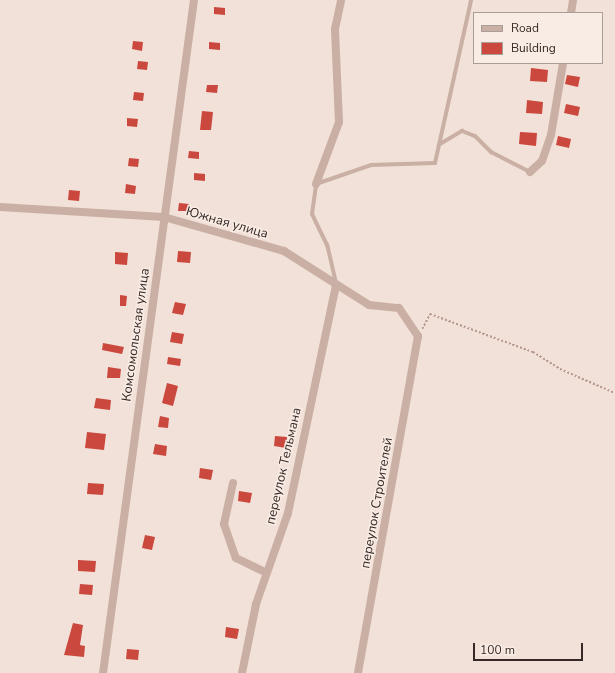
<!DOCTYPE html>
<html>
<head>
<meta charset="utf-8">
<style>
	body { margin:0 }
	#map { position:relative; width:615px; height:673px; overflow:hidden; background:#f2e1d8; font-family:"Nunito Sans",sans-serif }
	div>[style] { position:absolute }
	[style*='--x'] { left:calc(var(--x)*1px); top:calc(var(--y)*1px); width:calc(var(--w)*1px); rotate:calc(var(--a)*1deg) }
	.building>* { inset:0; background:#ca483e }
	.path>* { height:1.5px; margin-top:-0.75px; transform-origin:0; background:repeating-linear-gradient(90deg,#b6988e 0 2px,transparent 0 4px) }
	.lane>* { height:4px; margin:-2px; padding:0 2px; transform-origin:2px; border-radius:2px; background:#caafa4 }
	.street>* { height:8px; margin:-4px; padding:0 4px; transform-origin:4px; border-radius:4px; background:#caafa4 }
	span { translate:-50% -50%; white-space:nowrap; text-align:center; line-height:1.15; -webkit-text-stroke:3px #f9ece4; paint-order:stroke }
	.street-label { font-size:13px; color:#352826 }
	.legend { position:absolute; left:473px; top:12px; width:130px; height:52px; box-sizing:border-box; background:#f9ece4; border:1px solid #ab9e98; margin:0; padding:5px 7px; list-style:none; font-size:12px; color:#352826 }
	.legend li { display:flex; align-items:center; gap:8px; height:20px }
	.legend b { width:20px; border:1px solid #ab9e98 }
	.scale { position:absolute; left:473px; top:643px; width:110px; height:18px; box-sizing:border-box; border:2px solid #352826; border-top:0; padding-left:5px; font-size:12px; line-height:14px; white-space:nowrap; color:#352826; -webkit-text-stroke:3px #f9ece4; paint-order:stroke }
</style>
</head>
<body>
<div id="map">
	<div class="building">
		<i style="clip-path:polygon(214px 7px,225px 8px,225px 15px,214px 14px)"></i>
		<i style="clip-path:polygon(133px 41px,143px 42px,142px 51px,132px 49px)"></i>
		<i style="clip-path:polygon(209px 42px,220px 43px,220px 50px,209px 49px)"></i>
		<i style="clip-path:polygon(138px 61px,148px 62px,147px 70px,137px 69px)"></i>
		<i style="clip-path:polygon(531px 68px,548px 70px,547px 82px,530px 81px)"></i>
		<i style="clip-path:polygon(567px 75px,580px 77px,578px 87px,565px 84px)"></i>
		<i style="clip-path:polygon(207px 85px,218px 85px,217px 93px,206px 92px)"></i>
		<i style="clip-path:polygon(134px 92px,144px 93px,143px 101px,133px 100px)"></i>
		<i style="clip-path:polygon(527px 100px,543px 102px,542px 114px,526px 113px)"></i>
		<i style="clip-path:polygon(566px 104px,580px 107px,578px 116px,564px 113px)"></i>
		<i style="clip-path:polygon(202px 111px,213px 112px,211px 130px,200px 130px)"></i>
		<i style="clip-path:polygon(127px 118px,138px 119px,137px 127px,127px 126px)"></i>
		<i style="clip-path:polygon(520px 132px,537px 133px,536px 146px,519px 144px)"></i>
		<i style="clip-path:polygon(558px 136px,571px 139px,569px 148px,556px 145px)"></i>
		<i style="clip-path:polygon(189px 151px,199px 152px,199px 159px,188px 158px)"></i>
		<i style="clip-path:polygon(129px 158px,139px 159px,138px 167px,128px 166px)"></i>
		<i style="clip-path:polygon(194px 173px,205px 174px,205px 181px,194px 180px)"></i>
		<i style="clip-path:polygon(126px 184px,136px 186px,135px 194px,125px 193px)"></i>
		<i style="clip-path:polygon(69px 190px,80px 191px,79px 201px,68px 200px)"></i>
		<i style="clip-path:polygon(179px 203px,189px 204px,189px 211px,178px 211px)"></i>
		<i style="clip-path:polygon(178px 251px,191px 252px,190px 263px,177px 262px)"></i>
		<i style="clip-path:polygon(115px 252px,128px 253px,127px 265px,115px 264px)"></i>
		<i style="clip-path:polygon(120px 295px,127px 296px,126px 306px,120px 306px)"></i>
		<i style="clip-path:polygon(175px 302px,186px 304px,183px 315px,172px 313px)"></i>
		<i style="clip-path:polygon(172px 332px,184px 334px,182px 344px,170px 342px)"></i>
		<i style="clip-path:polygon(103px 343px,124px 347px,122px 354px,102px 350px)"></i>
		<i style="clip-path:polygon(168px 357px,181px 359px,180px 366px,167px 364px)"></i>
		<i style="clip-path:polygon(108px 367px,121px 369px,120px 378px,107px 378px)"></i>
		<i style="clip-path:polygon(167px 383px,178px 386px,173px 406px,162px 403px)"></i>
		<i style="clip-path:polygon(96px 398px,111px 400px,110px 410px,94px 408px)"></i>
		<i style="clip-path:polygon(160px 416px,169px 418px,168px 428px,158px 427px)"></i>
		<i style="clip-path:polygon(87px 432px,106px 434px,104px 450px,85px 448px)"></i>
		<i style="clip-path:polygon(275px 436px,287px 437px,286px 448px,274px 446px)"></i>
		<i style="clip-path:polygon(155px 444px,167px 446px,166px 456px,153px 454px)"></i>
		<i style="clip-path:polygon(200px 468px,213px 470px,211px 480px,199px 478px)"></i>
		<i style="clip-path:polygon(88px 483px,104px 484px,103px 495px,87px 494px)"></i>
		<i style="clip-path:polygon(239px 491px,252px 493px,250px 503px,238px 501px)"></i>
		<i style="clip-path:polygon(145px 535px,155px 537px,152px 550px,142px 548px)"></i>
		<i style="clip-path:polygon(78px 560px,96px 561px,95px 572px,78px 571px)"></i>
		<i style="clip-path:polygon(80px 584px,93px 585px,92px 595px,79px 594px)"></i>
		<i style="clip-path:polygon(73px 623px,83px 625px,80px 645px,85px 646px,84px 657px,64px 655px)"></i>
		<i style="clip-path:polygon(226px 627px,239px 629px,237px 639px,225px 637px)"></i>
		<i style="clip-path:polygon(127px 649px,139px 650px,138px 660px,126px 659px)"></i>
	</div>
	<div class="path">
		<i style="--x:422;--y:329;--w:17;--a:-62"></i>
		<i style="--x:430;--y:314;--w:110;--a:20.3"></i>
		<i style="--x:533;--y:352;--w:32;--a:32"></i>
		<i style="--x:560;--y:369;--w:60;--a:23.6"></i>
	</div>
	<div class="lane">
		<i style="--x:440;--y:144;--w:26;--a:-31"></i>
		<i style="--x:462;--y:131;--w:14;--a:21"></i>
		<i style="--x:475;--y:136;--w:23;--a:45"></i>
		<i style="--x:491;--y:152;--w:44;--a:27.1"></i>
		<i style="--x:336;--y:283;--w:39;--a:-103"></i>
		<i style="--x:327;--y:245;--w:34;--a:-116"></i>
		<i style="--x:312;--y:214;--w:30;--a:-82"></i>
		<i style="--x:316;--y:184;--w:58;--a:-19.1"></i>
		<i style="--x:371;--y:165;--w:64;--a:-1.8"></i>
		<i style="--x:435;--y:163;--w:167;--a:-77.5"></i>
	</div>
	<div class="street">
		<i style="--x:571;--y:13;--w:13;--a:-81"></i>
		<i style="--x:530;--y:172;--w:16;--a:-43"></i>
		<i style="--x:542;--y:161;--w:28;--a:-71"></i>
		<i style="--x:551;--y:135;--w:73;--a:-80.5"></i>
		<i style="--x:316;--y:184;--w:66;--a:-69.6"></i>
		<i style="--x:339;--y:122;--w:93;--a:-92.5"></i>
		<i style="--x:335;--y:29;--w:30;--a:-78"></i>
		<i style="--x:0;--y:207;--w:164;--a:3.5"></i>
		<i style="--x:164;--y:217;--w:125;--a:15.8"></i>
		<i style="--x:284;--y:251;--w:101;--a:32.4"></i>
		<i style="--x:369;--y:305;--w:30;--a:6"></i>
		<i style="--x:399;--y:308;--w:34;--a:56"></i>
		<i style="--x:418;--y:336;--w:342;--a:100.1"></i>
		<i style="--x:233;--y:483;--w:42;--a:102.4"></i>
		<i style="--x:224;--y:524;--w:36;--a:71"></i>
		<i style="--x:236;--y:558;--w:34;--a:26"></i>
		<i style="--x:103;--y:673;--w:679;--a:-82.3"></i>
		<i style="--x:242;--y:673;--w:70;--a:-78.5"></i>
		<i style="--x:256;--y:604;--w:96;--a:-70.6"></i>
		<i style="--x:288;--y:513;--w:233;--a:-78.1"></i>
	</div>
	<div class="street-label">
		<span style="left:227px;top:223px;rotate:16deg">Южная улица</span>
		<span style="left:136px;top:335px;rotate:-82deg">Комсомольская улица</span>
		<span style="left:284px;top:466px;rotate:-77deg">переулок Тельмана</span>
		<span style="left:377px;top:503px;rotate:-80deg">переулок Строителей</span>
	</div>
	<ul class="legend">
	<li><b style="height:5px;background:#caafa4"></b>Road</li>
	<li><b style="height:11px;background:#ca483e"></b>Building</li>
	</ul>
	<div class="scale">100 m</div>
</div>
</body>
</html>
